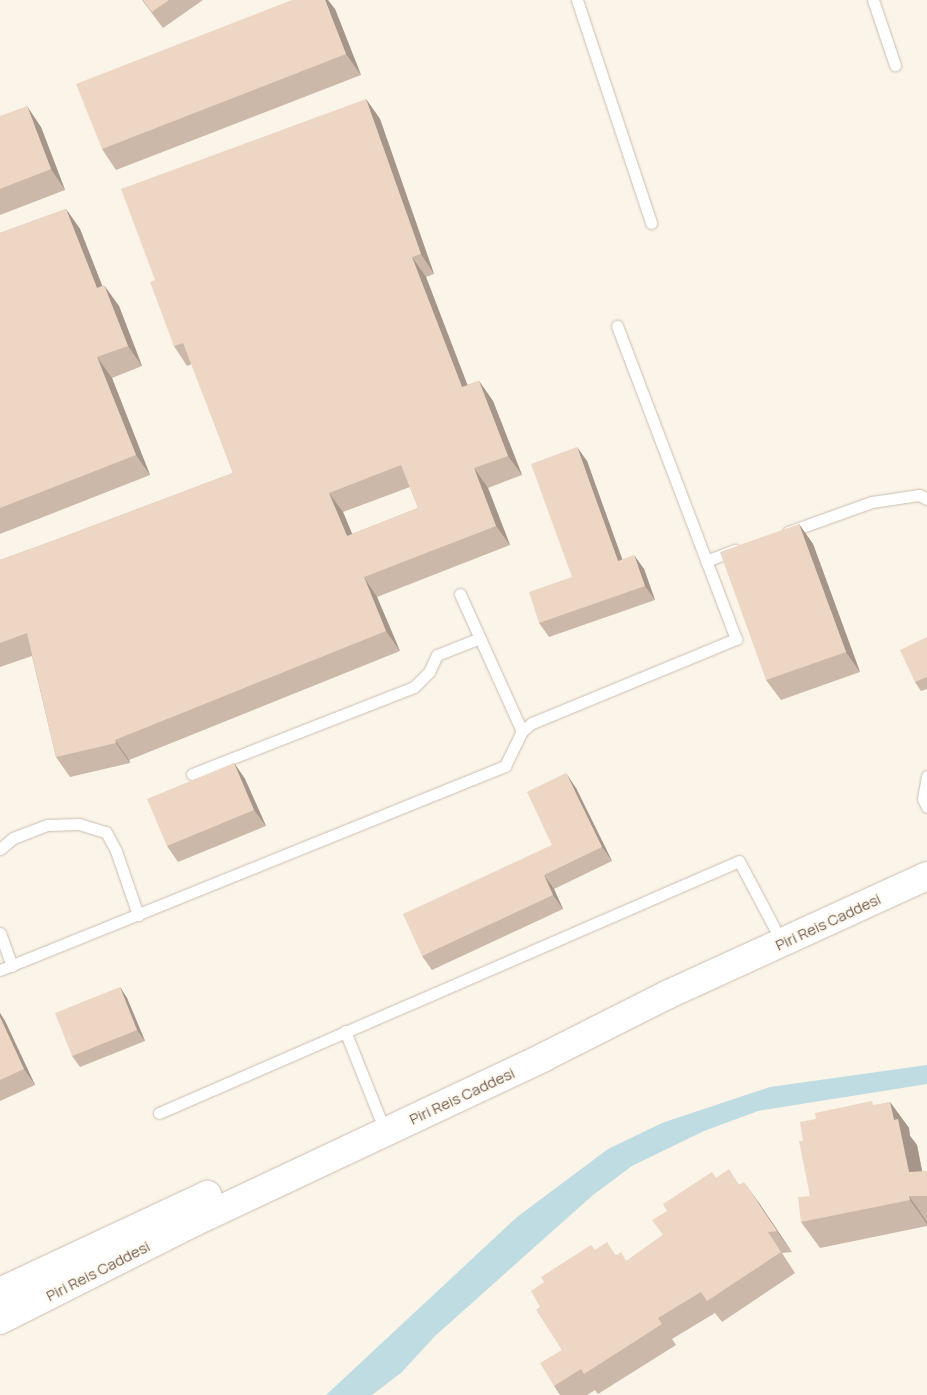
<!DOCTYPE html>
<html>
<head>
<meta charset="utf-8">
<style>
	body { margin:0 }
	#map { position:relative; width:927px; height:1395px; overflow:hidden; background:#faf4e9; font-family:Manrope,sans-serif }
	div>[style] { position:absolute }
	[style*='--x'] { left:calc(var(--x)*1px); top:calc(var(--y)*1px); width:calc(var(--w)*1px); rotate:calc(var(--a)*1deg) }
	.water>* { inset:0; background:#bfdce2 }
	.roads { filter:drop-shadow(0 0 1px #ccbdb0) drop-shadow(0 0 1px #ccbdb0) }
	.service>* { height:11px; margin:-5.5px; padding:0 5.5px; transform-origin:5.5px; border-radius:5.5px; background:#fff }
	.secondary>* { height:28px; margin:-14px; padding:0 14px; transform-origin:14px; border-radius:14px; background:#fff }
	.wall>* { inset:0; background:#ccb8a9 }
	.shaded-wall>* { inset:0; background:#a69689 }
	.building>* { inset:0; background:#edd6c4 }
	span { translate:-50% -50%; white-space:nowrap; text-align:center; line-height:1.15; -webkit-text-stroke:4px #fdf8ef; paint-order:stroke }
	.street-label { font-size:15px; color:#725d4f }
</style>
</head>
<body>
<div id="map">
	<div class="water">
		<i style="clip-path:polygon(927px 1065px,927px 1084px,758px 1111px,704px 1131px,632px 1166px,593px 1195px,435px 1336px,402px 1372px,372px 1395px,326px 1395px,517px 1217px,608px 1149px,662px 1123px,770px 1087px)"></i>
	</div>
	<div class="roads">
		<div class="service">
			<i style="--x:577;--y:0;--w:235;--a:71.6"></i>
			<i style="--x:873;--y:0;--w:69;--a:71.3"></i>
			<i style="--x:788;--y:532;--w:89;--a:-19.7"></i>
			<i style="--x:872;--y:502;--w:48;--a:-8.5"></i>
			<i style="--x:919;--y:495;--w:9;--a:27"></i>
			<i style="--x:706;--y:561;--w:31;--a:-21"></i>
			<i style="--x:460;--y:594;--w:150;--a:65.7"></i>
			<i style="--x:192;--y:774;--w:238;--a:-21.4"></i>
			<i style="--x:414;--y:687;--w:21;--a:-45"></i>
			<i style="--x:429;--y:672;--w:19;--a:-65"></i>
			<i style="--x:437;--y:655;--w:46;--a:-21.6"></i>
			<i style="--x:927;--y:776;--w:23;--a:100"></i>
			<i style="--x:923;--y:799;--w:9;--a:63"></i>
			<i style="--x:0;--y:849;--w:17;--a:-40"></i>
			<i style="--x:13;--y:838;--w:36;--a:-21"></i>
			<i style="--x:47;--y:825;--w:32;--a:-2"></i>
			<i style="--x:79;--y:824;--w:28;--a:17"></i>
			<i style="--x:106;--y:832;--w:21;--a:62"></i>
			<i style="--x:116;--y:851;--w:68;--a:71"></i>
			<i style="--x:0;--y:933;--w:35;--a:70"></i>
			<i style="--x:0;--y:970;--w:545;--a:-22"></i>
			<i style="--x:505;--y:766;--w:39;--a:-64"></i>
			<i style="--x:522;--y:731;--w:13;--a:-39"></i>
			<i style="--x:532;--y:723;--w:221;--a:-22.4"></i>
			<i style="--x:736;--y:639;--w:335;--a:-110.8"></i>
			<i style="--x:345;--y:1031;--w:92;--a:68.2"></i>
			<i style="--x:159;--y:1113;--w:632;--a:-23.48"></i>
			<i style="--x:739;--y:861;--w:75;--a:62.1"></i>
		</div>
		<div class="secondary">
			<i style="--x:0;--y:1292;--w:229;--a:-25.1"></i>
			<i style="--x:0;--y:1320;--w:217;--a:-26.8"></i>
			<i style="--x:194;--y:1222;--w:387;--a:-25.2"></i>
			<i style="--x:544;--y:1057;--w:138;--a:-26.8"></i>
			<i style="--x:667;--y:995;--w:286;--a:-24.6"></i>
		</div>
	</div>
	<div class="wall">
		<i style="clip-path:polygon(142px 0,203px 0,163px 28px)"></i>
		<i style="clip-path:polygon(335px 9px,361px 75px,116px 170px,102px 149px)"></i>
		<i style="clip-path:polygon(evenodd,366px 99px,380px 119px,434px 274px,426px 277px,467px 385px,479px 381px,493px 401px,522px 475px,488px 488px,510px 545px,377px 597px,400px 651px,129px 760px,130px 763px,70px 777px,56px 757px,32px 656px,0 667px,0 560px,47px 543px,233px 473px,192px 364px,187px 366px,174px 346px,155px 280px,366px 99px,410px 487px,418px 508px,352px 534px,343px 512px,410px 487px)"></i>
		<i style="clip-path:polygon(0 116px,41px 127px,65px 190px,0 215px)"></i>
		<i style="clip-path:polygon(66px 209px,80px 229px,102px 286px,119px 306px,142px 366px,112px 378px,150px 475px,0 534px,0 233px)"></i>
		<i style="clip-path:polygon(587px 461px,622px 560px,644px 569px,655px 600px,549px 637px,539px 623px,572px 577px)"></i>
		<i style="clip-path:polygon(799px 524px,813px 544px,860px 672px,781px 700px,766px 680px)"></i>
		<i style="clip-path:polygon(927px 637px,927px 689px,921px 691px,915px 682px)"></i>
		<i style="clip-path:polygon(234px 763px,245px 779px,266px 826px,178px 862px,167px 846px)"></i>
		<i style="clip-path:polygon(576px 788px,612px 861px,554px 889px,563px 909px,432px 970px,422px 956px,552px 845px)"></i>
		<i style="clip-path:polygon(120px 987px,127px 998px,145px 1041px,80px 1067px,72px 1056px)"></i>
		<i style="clip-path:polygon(0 1013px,5px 1021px,35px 1085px,0 1101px)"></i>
		<i style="clip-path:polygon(890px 1102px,909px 1128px,910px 1136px,917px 1145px,922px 1171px,927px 1171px,927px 1226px,820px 1248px,801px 1222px,810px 1196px,803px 1141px,816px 1119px)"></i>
		<i style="clip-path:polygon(716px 1178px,739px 1184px,759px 1203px,792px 1252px,782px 1253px,795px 1273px,722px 1322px,715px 1313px,672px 1339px,676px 1345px,598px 1394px,595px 1390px,587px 1395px,560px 1395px,554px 1386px,562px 1350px,540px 1307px,595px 1250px,616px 1255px,627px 1261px,663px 1235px)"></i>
	</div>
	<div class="shaded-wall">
		<i style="clip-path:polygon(325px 0,328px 0,335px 9px,361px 75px,346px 54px)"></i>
		<i style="clip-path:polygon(366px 99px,380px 119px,434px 274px,421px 254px)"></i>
		<i style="clip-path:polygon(27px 106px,41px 127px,65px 190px,51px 169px)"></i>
		<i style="clip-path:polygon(66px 209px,80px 229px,111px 308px,97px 288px)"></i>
		<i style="clip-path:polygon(412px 257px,426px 277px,476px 407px,462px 387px)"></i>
		<i style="clip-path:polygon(104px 285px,119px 306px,142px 366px,128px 346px)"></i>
		<i style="clip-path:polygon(97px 357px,112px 378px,150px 475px,136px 455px)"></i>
		<i style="clip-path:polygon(479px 381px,493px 401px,522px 475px,508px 456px)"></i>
		<i style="clip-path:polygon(577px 447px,587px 461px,628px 575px,618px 561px)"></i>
		<i style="clip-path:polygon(474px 468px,488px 488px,510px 545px,496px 526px)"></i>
		<i style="clip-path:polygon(329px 493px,343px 512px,361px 555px,347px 536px)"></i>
		<i style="clip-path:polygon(799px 524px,813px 544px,860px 672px,846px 652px)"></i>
		<i style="clip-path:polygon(634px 555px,644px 569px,655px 600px,645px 586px)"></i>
		<i style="clip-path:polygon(364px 577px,377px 597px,400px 651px,386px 631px)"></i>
		<i style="clip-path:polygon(115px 740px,129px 760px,130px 763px,116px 743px)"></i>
		<i style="clip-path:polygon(234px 763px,245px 779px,266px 826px,254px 810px)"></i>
		<i style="clip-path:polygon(566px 773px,576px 788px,612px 861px,602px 847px)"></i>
		<i style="clip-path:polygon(544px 875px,554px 889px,563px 909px,553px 895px)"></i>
		<i style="clip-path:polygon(120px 987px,127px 998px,145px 1041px,137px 1030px)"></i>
		<i style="clip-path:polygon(0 1013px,5px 1021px,35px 1085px,24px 1069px,0 1017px)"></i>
		<i style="clip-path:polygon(890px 1102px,909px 1128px,910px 1136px,917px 1145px,927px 1196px,909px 1172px,894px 1120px)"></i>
		<i style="clip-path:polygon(744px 1182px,759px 1203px,792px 1252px,777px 1231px)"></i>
		<i style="clip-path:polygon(909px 1196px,927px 1222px,927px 1224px,910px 1200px)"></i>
	</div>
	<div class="building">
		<i style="clip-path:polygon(143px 0,169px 0,152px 12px)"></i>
		<i style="clip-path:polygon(292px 0,325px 0,346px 54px,102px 149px,76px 84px)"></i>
		<i style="clip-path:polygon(evenodd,366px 99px,421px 254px,412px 257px,462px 387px,479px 381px,508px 456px,474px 468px,496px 526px,364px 577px,386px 631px,115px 740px,116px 743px,56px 757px,27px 633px,0 643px,0 560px,47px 543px,233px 473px,183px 343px,174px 346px,150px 282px,155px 280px,121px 189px,366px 99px,401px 465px,418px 508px,347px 536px,329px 493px,401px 465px)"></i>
		<i style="clip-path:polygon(27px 106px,51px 169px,0 189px,0 116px)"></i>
		<i style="clip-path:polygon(66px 209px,97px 288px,104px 285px,128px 346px,97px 357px,136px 455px,0 508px,0 233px)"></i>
		<i style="clip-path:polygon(577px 447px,618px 561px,634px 555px,645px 586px,539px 623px,529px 592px,572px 577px,531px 464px)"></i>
		<i style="clip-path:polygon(799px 524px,846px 652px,766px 680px,720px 552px)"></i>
		<i style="clip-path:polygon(927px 637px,927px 677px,915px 682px,900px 650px)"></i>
		<i style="clip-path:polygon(234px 763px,254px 810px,167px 846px,147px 799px)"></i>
		<i style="clip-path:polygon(566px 773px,602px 847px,544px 875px,553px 895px,422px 956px,403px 914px,552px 845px,527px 792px)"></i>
		<i style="clip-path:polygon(120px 987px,137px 1030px,72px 1056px,55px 1013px)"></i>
		<i style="clip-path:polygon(0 1017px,24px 1069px,0 1080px)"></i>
		<i style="clip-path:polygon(872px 1101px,873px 1105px,890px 1102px,894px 1120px,898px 1119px,909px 1172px,927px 1171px,927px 1196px,909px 1196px,910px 1200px,801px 1222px,798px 1197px,810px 1196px,799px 1141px,803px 1141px,800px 1122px,816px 1119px,815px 1113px)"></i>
		<i style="clip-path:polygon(729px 1169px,739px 1185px,744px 1182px,777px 1231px,768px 1232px,781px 1252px,707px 1301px,701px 1292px,658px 1318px,662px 1324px,584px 1374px,581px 1369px,554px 1386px,540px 1363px,562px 1350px,536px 1310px,540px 1307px,531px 1291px,544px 1282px,541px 1277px,591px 1245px,595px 1250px,607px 1242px,616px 1256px,621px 1252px,626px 1261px,663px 1235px,652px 1220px,667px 1211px,663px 1204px,712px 1172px,716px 1178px)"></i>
	</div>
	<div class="street-label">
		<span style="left:828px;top:922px;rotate:-25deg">Piri Reis Caddesi</span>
		<span style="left:462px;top:1096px;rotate:-25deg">Piri Reis Caddesi</span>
		<span style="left:98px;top:1271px;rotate:-27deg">Piri Reis Caddesi</span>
	</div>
</div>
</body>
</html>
